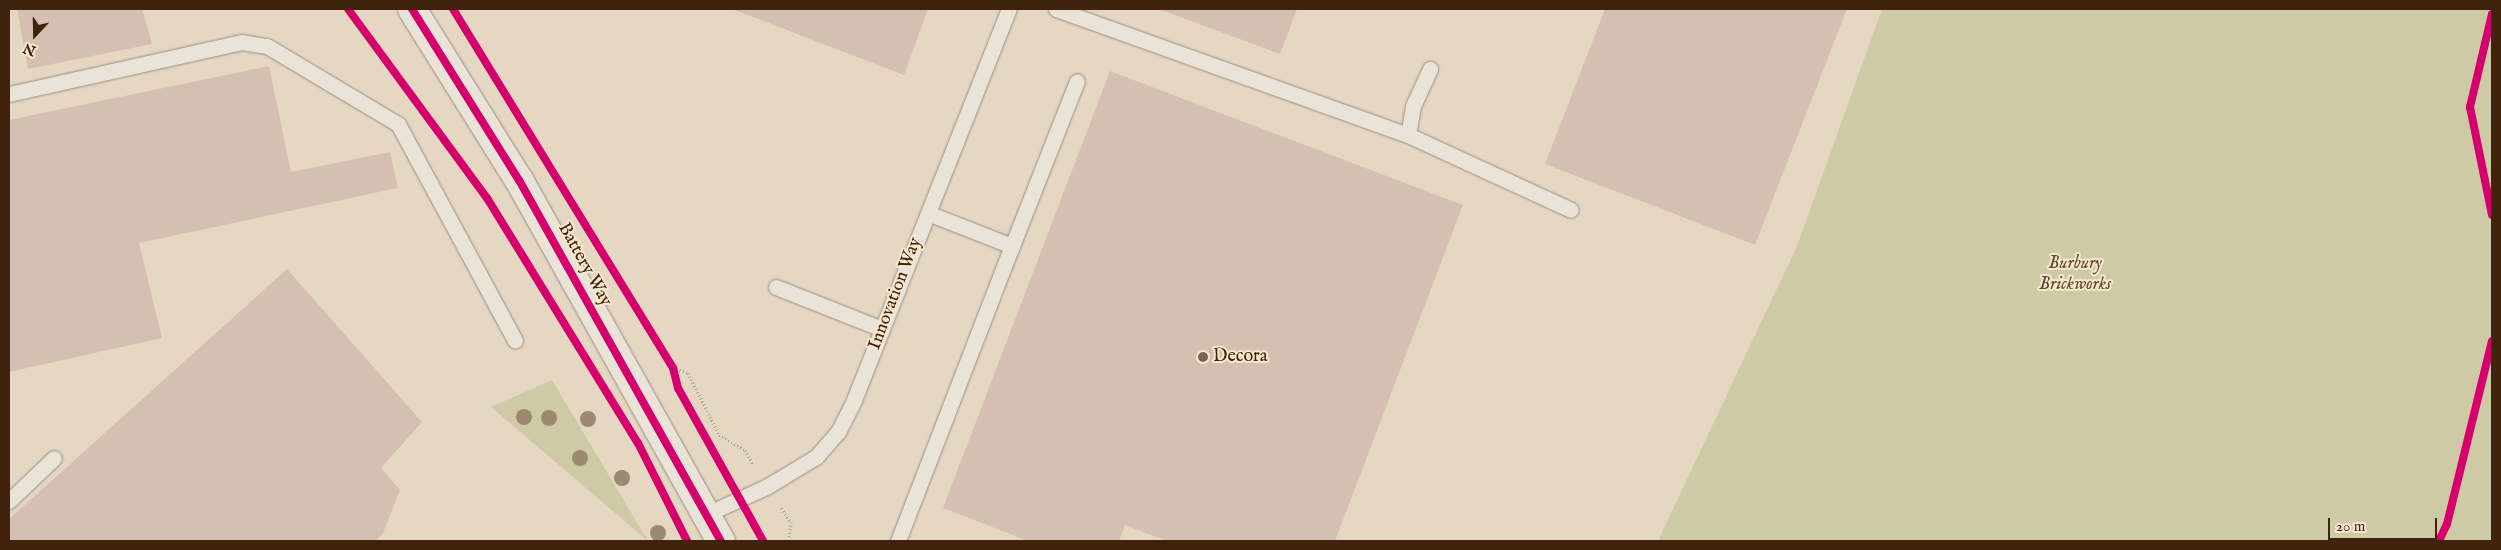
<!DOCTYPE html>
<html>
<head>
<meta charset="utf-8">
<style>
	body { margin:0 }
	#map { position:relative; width:2501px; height:550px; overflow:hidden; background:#e6d7c3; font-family:"IM FELL English",serif }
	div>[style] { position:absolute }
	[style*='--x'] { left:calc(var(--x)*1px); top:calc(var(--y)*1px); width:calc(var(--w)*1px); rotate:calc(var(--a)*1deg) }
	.green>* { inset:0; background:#cecaa6 }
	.building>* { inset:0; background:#d5bfb2 }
	.path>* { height:3px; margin-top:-1.5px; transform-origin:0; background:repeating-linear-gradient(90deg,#aaa198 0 1px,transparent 0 3.5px) }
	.roads { filter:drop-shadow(0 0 1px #9a8e80) drop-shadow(0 0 1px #9a8e80) }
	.lane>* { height:15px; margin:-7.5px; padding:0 7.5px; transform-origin:7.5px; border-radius:7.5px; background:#eae3d8 }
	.secondary>* { height:28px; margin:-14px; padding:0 14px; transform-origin:14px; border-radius:14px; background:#eae3d8 }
	.cycleway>* { height:8px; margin:-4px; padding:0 4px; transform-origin:4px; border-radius:4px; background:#d6006c }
	.trees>* { width:16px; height:16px; margin:-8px; border-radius:50%; background:#9c8970 }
	.dots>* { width:14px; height:14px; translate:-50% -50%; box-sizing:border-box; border:2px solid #f8e7cf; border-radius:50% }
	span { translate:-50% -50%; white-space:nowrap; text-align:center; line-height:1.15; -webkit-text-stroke:4px #f8e7cf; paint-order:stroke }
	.street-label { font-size:18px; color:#41230d }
	.park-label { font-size:18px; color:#5f4a2d; font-style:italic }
	.poi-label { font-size:18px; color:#41230d }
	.left { translate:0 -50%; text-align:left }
	.frame { position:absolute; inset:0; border:10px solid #41230d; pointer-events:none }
	.north { position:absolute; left:10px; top:10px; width:50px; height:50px; -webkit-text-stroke:4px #f8e7cf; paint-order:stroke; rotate:201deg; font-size:14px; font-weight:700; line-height:20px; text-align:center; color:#41230d }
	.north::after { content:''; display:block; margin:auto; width:18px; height:22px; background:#41230d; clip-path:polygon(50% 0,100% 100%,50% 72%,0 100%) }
	.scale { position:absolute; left:2328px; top:518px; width:109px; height:22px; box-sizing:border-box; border:2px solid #41230d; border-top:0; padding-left:6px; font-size:15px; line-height:18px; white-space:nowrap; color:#41230d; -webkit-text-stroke:4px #f8e7cf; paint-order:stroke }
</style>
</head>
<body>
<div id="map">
	<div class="green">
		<i style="clip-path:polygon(1882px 9px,2492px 9px,2492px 541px,1658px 541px,1797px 246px)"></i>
		<i style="clip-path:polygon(552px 380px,648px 541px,491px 407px)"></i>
	</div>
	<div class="building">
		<i style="clip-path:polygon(17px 9px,142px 9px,152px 44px,28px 69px)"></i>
		<i style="clip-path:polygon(732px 9px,928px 9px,904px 75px)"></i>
		<i style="clip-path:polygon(1159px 9px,1297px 9px,1280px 54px)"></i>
		<i style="clip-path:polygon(1605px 9px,1847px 9px,1755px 245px,1545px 164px)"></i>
		<i style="clip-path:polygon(269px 66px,291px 172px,390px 152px,398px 188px,139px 243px,162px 338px,9px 372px,9px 120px)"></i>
		<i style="clip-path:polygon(1110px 71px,1463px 205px,1335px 541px,1167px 541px,1125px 525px,1119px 541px,1028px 541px,943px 508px)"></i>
		<i style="clip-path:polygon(287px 269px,422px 422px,381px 468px,400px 490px,383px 533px,376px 541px,9px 541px,9px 519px)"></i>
	</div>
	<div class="path">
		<i style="--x:2492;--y:14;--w:96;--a:103.3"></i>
		<i style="--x:2470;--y:107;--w:110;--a:78.5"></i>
		<i style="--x:673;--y:368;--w:16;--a:18"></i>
		<i style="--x:688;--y:373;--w:69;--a:63.4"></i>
		<i style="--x:719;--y:435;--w:30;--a:30"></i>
		<i style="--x:745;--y:450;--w:17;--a:62"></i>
		<i style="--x:781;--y:508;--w:17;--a:54"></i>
		<i style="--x:791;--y:522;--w:19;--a:96"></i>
		<i style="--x:2439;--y:541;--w:19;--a:-65"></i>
		<i style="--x:2447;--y:524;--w:188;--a:-76.2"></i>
	</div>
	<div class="roads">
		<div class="lane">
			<i style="--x:1056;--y:9;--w:374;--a:19.7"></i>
			<i style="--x:1408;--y:135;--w:29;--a:-80"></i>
			<i style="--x:1413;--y:106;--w:41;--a:-65.3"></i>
			<i style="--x:9;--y:94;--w:238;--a:-12.6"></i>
			<i style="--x:241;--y:42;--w:26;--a:9"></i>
			<i style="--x:267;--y:46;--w:152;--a:30.8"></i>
			<i style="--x:398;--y:124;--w:246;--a:61.6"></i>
			<i style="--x:1408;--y:135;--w:179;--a:24.7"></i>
			<i style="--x:1012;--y:246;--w:177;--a:-68.5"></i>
			<i style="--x:776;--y:287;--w:114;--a:21.6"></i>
			<i style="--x:9;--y:501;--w:62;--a:-43.7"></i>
			<i style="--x:707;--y:514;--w:65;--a:-24.6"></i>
			<i style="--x:766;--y:487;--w:58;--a:-31"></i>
			<i style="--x:816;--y:457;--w:33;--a:-49"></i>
			<i style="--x:838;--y:432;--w:36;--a:-63"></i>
			<i style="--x:854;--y:400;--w:421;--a:-68.4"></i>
			<i style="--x:898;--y:541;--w:316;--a:-68.9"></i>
			<i style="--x:1012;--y:246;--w:90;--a:-158.6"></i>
		</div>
		<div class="secondary">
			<i style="--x:412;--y:9;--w:202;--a:58"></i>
			<i style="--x:519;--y:180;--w:414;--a:60.8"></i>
		</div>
	</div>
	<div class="cycleway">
		<i style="--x:348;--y:9;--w:235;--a:53.7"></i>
		<i style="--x:487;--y:198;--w:288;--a:58.4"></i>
		<i style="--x:638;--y:443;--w:110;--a:63.4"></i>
		<i style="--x:412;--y:9;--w:202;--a:58"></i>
		<i style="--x:519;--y:180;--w:414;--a:60.8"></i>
		<i style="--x:453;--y:9;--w:421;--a:58.5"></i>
		<i style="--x:673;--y:368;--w:21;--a:76"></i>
		<i style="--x:678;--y:388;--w:175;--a:60.9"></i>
		<i style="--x:2492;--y:14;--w:96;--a:103.3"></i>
		<i style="--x:2470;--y:107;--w:110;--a:78.5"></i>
		<i style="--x:2439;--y:541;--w:19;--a:-65"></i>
		<i style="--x:2447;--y:524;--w:188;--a:-76.2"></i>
	</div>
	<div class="trees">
		<i style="left:524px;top:417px"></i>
		<i style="left:549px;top:418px"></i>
		<i style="left:588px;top:419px"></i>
		<i style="left:580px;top:458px"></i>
		<i style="left:622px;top:478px"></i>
		<i style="left:658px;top:533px"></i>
	</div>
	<div class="dots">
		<i style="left:1203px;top:357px;background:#7b624d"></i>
	</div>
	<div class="street-label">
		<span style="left:584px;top:265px;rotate:61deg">Battery Way</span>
		<span style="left:896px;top:294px;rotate:-69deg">Innovation Way</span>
	</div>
	<div class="park-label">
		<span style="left:2075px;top:275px">Burbury<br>Brickworks</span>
	</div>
	<div class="poi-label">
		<span class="left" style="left:1213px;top:357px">Decora</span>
	</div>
	<div class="frame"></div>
	<div class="north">N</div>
	<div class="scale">20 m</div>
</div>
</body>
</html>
